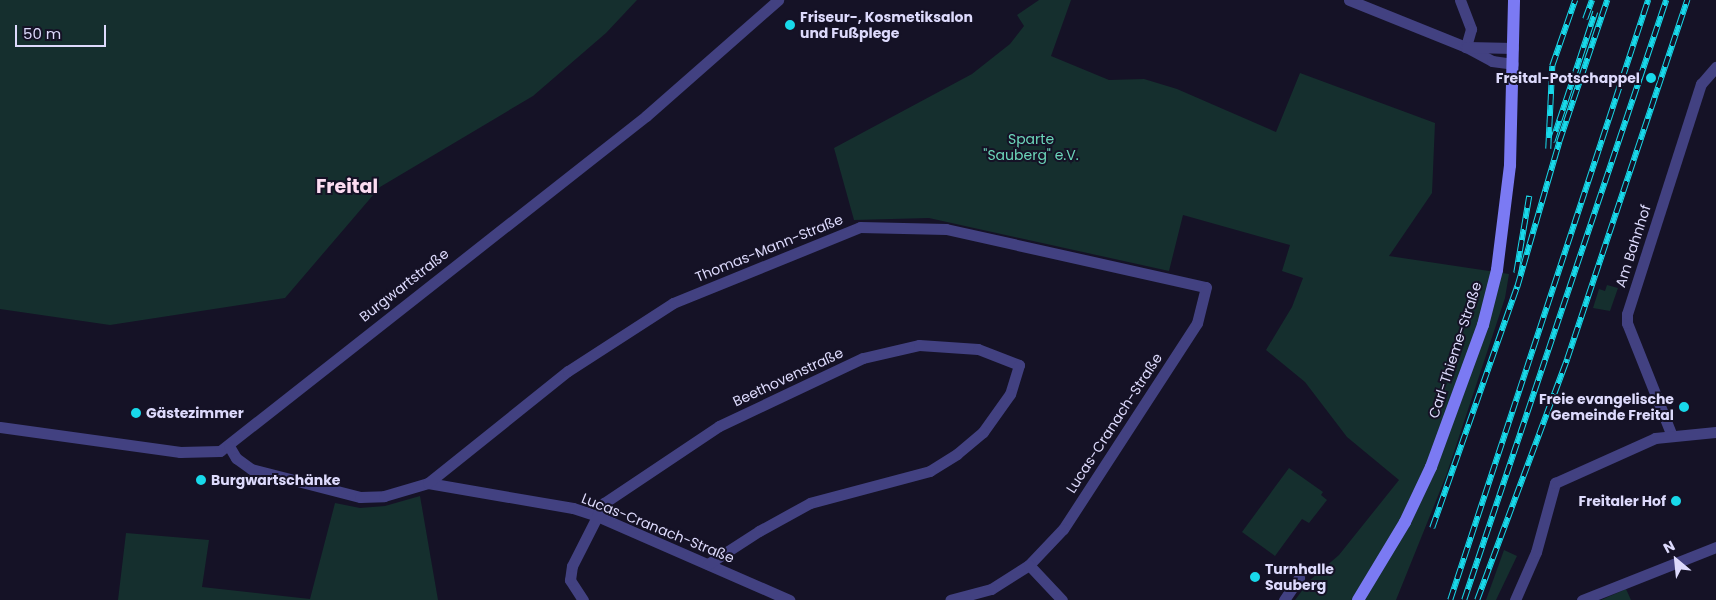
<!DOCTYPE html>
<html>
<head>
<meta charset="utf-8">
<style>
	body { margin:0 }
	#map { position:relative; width:1716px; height:600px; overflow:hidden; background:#151226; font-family:Poppins,sans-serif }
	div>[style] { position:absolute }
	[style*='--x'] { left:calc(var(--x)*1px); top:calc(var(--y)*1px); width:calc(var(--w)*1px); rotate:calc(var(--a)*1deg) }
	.green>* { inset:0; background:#152f2e }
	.minor>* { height:11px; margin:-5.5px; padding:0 5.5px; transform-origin:5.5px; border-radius:5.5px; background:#424181 }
	.secondary>* { height:12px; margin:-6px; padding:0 6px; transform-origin:6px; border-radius:6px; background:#7b7af3 }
	.rail>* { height:5.5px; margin-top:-2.75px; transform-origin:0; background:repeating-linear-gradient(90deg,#151226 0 11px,#18d9ea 0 22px); box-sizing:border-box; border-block:1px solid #18d9ea }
	.dots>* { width:14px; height:14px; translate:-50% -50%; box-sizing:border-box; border:2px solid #151226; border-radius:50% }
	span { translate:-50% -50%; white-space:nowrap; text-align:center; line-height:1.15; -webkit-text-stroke:4px #151226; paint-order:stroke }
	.poi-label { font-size:14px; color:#dddafc; font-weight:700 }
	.left { translate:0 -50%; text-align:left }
	.right { translate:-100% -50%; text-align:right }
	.park-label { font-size:14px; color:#6cd6ba }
	.street-label { font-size:14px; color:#dddafc }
	.district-label { font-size:19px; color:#fcdcf1; font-weight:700 }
	.north { position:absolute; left:1651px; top:535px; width:50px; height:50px; -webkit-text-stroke:4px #151226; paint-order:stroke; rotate:332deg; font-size:14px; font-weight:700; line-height:20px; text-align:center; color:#dddafc }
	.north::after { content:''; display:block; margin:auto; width:18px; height:22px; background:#dddafc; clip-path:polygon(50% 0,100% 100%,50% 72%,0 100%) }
	.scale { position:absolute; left:15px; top:25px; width:91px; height:22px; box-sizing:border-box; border:2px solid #dddafc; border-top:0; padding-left:6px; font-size:15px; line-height:18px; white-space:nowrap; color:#dddafc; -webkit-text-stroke:4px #151226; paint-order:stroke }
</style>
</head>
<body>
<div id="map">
	<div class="green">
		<i style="clip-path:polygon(0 0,637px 0,606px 33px,533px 96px,380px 187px,285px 298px,110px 325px,0 309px)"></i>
		<i style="clip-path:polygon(1039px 0,1071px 0,1051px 56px,1109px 80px,1144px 79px,1177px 89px,1276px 132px,1300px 73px,1435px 123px,1432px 193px,1389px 256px,1509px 274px,1505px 298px,1446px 476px,1396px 600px,1295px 600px,1310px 580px,1339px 555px,1399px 480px,1347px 437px,1305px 382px,1266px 350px,1292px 307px,1303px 278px,1282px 271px,1290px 245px,1183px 215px,1169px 271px,929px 218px,854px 220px,834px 148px,972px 74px,1010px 44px,1024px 26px,1017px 15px)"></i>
		<i style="clip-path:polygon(1607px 285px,1618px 288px,1610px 311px,1593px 308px,1599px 289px,1605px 291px)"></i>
		<i style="clip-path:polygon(1289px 468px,1323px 492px,1321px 495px,1327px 500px,1309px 523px,1302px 519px,1275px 556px,1242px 532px)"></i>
		<i style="clip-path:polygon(420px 496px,438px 600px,118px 600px,126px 533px,209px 540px,202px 587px,310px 599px,335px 503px,360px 508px,385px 506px)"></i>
		<i style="clip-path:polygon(1504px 550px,1517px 556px,1496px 600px,1486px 600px)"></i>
		<i style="clip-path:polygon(1626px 589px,1631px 600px,1601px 600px)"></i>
	</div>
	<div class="minor">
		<i style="--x:1349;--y:0;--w:126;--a:21.9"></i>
		<i style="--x:1466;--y:47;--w:30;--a:28"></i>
		<i style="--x:1492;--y:61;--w:21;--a:8"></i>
		<i style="--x:1460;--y:0;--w:31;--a:69"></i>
		<i style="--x:1471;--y:29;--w:19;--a:106"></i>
		<i style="--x:1467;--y:47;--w:46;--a:1.2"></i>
		<i style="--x:0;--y:427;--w:182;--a:7.9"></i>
		<i style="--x:180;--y:452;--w:40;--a:-1.4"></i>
		<i style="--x:220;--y:451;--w:542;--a:-38.18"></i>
		<i style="--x:646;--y:116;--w:176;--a:-41.3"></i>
		<i style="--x:1672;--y:436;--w:122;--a:-111.7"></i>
		<i style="--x:1627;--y:323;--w:9;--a:-90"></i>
		<i style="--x:1627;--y:314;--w:242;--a:-72.2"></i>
		<i style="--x:1701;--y:84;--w:23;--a:-49"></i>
		<i style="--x:229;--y:446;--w:14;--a:60"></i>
		<i style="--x:236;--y:458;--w:19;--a:36"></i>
		<i style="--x:251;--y:469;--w:113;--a:14.4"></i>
		<i style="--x:360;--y:497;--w:24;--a:-2"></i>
		<i style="--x:384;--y:496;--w:46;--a:-16.5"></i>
		<i style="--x:428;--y:483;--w:147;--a:9.8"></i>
		<i style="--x:573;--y:508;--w:25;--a:18"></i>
		<i style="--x:597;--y:516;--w:210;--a:23.6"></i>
		<i style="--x:428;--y:483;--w:179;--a:-38.7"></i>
		<i style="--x:568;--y:371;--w:125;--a:-32.9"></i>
		<i style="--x:673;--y:303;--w:202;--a:-22.1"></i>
		<i style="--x:860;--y:227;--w:86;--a:1.3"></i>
		<i style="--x:946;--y:229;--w:266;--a:12.6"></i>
		<i style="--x:1206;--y:287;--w:37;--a:104"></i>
		<i style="--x:1197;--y:323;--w:246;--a:123"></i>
		<i style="--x:1063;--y:529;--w:50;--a:133.4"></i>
		<i style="--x:1029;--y:565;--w:45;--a:147.7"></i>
		<i style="--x:991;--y:589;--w:42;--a:165"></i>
		<i style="--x:1029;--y:565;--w:48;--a:46.7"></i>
		<i style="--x:583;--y:600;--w:24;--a:-123"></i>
		<i style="--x:570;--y:580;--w:14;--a:-82"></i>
		<i style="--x:572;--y:566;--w:71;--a:-63.1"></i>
		<i style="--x:604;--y:503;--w:138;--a:-33.8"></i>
		<i style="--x:719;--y:426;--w:159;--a:-25.3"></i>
		<i style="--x:863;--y:358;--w:57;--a:-13.1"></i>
		<i style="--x:919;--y:345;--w:59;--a:3.9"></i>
		<i style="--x:978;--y:349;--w:44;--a:21.3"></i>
		<i style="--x:1019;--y:365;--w:30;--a:107"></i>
		<i style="--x:1010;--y:394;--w:47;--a:125.4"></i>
		<i style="--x:983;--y:432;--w:34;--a:140"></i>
		<i style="--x:957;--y:454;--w:32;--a:148"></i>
		<i style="--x:930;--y:471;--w:124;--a:165.1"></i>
		<i style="--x:810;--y:503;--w:58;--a:151.2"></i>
		<i style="--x:759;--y:531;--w:61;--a:147.1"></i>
		<i style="--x:1284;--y:600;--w:27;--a:-56"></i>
		<i style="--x:1515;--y:600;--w:52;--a:-66.4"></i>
		<i style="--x:1536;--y:552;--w:72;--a:-74.6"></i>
		<i style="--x:1555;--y:483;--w:110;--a:-24.2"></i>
		<i style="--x:1655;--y:438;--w:61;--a:-5.6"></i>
		<i style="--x:1582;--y:600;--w:144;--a:-21.6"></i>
	</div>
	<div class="secondary">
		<i style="--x:1358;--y:600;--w:91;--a:-58.9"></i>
		<i style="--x:1405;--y:522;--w:61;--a:-64.7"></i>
		<i style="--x:1431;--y:467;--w:151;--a:-69.9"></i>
		<i style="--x:1483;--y:325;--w:57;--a:-75.7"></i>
		<i style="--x:1497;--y:270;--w:106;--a:-82.9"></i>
		<i style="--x:1510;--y:165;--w:165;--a:-88.6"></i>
	</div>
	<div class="rail">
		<i style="--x:1585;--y:19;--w:20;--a:-70"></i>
		<i style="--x:1552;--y:142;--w:137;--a:-71.7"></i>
		<i style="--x:1548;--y:149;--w:83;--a:-87.2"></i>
		<i style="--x:1552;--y:66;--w:70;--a:-70.8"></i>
		<i style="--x:1516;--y:273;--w:78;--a:-80.4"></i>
		<i style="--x:1432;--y:528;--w:256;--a:-70.6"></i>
		<i style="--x:1517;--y:287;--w:151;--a:-73.8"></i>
		<i style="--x:1559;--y:142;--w:150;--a:-71.3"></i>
		<i style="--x:1450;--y:600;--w:632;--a:-71.74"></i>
		<i style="--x:1464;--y:600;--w:633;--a:-71.39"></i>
		<i style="--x:1477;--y:600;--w:257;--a:-69.5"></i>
		<i style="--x:1567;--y:359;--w:379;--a:-71.5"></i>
	</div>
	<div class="dots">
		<i style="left:790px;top:25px;background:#18d9ea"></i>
		<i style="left:1651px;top:78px;background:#18d9ea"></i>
		<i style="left:1684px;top:407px;background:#18d9ea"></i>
		<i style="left:136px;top:413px;background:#18d9ea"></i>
		<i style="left:201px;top:480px;background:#18d9ea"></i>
		<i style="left:1676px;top:501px;background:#18d9ea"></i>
		<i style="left:1255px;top:577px;background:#18d9ea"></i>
	</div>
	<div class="poi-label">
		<span class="left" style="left:800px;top:25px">Friseur-, Kosmetiksalon<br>und Fußplege</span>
		<span class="right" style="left:1640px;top:78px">Freital-Potschappel</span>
		<span class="right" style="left:1674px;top:407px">Freie evangelische<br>Gemeinde Freital</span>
		<span class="left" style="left:146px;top:413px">Gästezimmer</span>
		<span class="left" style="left:211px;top:480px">Burgwartschänke</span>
		<span class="right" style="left:1666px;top:501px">Freitaler Hof</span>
		<span class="left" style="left:1265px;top:577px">Turnhalle<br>Sauberg</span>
	</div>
	<div class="park-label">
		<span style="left:1031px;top:147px">Sparte<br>"Sauberg" e.V.</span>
	</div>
	<div class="street-label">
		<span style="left:1633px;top:246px;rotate:-72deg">Am Bahnhof</span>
		<span style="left:769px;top:248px;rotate:-22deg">Thomas-Mann-Straße</span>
		<span style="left:404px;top:285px;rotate:-38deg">Burgwartstraße</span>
		<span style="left:1455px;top:350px;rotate:-72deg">Carl-Thieme-Straße</span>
		<span style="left:788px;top:377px;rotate:-25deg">Beethovenstraße</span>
		<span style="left:1114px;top:423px;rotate:-57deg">Lucas-Cranach-Straße</span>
		<span style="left:658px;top:528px;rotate:22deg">Lucas-Cranach-Straße</span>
	</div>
	<div class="district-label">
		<span style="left:347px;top:187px">Freital</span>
	</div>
	<div class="north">N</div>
	<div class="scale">50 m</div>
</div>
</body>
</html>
